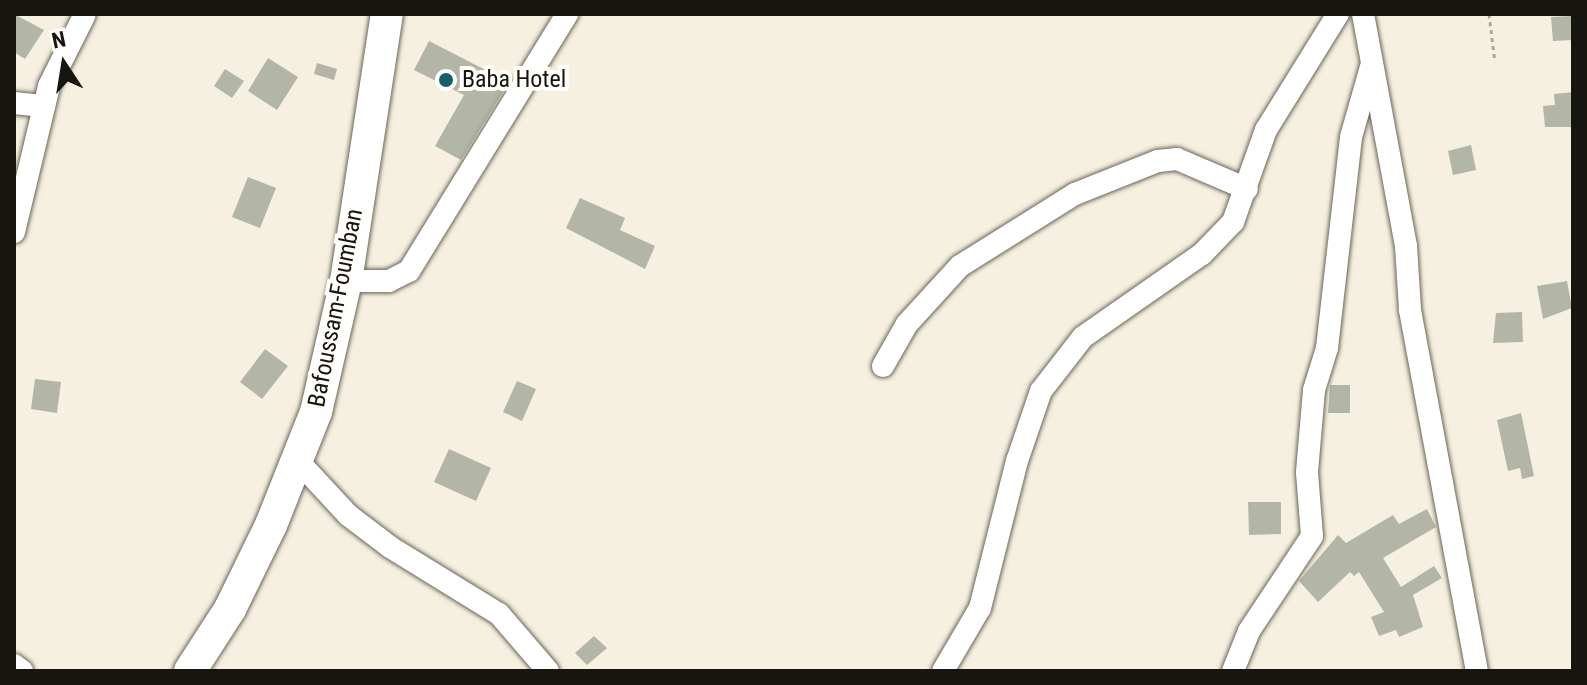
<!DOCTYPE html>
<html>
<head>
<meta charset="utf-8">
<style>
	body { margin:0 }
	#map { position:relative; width:1587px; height:685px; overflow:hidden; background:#f6f0e0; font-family:"Roboto Condensed",sans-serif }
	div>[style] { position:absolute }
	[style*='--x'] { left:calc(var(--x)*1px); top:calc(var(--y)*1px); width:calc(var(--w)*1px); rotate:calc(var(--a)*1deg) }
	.building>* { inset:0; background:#b3b6a6 }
	.path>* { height:3px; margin-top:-1.5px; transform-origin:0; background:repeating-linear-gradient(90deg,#ada89c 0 4px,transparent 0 8px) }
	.roads { filter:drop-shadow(0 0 2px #6a6557) drop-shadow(0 0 2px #6a6557) }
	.minor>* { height:22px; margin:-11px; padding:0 11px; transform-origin:11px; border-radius:11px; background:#fff }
	.highway>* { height:32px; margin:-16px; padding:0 16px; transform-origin:16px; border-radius:16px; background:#fff }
	.dots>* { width:22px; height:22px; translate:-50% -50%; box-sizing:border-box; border:4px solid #fffefa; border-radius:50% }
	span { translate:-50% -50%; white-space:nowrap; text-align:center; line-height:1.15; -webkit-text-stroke:8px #fffefa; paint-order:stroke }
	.poi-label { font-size:24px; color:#16150f }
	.left { translate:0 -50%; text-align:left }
	.street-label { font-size:24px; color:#16150f }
	.frame { position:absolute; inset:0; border:16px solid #16150f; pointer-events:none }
	.north { position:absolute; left:24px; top:24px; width:80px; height:80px; -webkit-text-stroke:6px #fffefa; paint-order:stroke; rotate:348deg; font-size:22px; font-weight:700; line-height:32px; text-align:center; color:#16150f }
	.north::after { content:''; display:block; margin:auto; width:28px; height:36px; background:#16150f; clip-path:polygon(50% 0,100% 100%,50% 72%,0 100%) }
</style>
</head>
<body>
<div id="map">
	<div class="building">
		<i style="clip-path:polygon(14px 14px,44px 30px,25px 59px,14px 52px)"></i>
		<i style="clip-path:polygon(1573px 16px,1573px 40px,1553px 41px,1551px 17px)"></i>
		<i style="clip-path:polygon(429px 41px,509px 82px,461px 160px,435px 146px,464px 95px,414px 70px)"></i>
		<i style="clip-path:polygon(268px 58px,298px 77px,277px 110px,248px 91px)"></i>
		<i style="clip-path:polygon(317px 63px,337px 69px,334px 80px,314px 74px)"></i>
		<i style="clip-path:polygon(225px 69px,244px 81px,232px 98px,214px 86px)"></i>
		<i style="clip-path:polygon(1573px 92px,1573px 127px,1545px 127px,1543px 106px,1555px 105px,1554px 94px)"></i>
		<i style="clip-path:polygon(1471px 145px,1476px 170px,1453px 175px,1448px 151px)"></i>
		<i style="clip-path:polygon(248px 177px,276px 188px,260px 228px,232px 217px)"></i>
		<i style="clip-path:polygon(580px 198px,625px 218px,620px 230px,655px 246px,645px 269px,566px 228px)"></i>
		<i style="clip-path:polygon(1567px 281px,1572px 308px,1543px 319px,1537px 286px)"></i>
		<i style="clip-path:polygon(1522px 312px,1523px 342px,1493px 343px,1496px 313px)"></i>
		<i style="clip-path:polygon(265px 349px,288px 366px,262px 399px,240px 382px)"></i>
		<i style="clip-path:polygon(35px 379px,61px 382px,57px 413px,31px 409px)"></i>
		<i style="clip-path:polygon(517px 381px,536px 389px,522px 421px,503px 412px)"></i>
		<i style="clip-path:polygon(1330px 385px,1350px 385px,1350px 413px,1328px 413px)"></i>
		<i style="clip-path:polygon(1521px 413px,1534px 476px,1522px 479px,1520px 468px,1508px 471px,1497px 420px)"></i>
		<i style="clip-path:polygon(449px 449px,491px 468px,476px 501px,434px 482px)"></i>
		<i style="clip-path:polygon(1248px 502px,1281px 502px,1281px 534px,1249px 535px)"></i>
		<i style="clip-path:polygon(1427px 509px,1436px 527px,1383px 558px,1401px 587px,1434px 566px,1442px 578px,1413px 595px,1423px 627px,1399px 637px,1396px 630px,1379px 636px,1371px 617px,1384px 612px,1359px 572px,1354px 576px,1350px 572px,1318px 602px,1299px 581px,1338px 535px,1346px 543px,1393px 515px,1399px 524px)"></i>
		<i style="clip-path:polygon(594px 636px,607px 648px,587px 665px,575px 653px)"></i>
	</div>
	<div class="path">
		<i style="--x:1489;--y:14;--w:48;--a:82.9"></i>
	</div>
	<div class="roads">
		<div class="minor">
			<i style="--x:1363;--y:14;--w:236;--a:79.5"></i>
			<i style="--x:1406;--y:246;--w:64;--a:86.4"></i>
			<i style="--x:1410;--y:310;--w:367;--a:79.5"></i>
			<i style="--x:14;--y:103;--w:29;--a:6"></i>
			<i style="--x:14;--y:232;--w:150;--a:-76.5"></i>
			<i style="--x:49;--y:86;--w:80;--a:-63.4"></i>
			<i style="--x:346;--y:281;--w:43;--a:0"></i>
			<i style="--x:389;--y:281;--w:22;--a:-27"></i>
			<i style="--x:409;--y:271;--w:302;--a:-58.4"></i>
			<i style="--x:883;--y:366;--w:48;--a:-60.3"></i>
			<i style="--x:907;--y:324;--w:79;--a:-47.6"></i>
			<i style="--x:960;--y:266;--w:136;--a:-32.1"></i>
			<i style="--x:1075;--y:194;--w:89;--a:-21.7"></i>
			<i style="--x:1158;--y:161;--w:19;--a:-6"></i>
			<i style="--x:1177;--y:159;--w:76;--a:23.2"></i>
			<i style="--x:298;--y:461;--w:74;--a:47.2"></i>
			<i style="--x:348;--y:515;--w:53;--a:37.3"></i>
			<i style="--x:390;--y:547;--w:128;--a:31.6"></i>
			<i style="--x:499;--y:614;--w:75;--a:49.3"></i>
			<i style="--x:14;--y:665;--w:10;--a:37"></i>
			<i style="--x:943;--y:671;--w:73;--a:-59.6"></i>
			<i style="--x:980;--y:608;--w:152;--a:-75.9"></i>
			<i style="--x:1017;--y:461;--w:74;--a:-71.1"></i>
			<i style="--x:1041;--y:391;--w:68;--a:-52.1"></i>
			<i style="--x:1083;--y:337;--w:145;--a:-34.9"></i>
			<i style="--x:1202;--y:254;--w:45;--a:-45.9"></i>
			<i style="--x:1233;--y:222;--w:98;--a:-70.3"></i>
			<i style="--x:1266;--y:130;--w:137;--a:-58.2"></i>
			<i style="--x:1233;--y:671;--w:43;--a:-68.2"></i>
			<i style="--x:1249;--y:631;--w:114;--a:-56.4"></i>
			<i style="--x:1312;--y:536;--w:64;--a:-94.5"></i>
			<i style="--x:1307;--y:472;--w:82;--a:-85.1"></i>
			<i style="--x:1314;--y:390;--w:44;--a:-72.8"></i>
			<i style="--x:1327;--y:348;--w:212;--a:-83.5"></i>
			<i style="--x:1351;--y:137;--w:73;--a:-74.1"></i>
		</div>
		<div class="highway">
			<i style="--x:190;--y:671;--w:74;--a:-57.2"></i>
			<i style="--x:230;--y:609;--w:93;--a:-64"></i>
			<i style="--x:271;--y:525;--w:122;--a:-68.3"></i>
			<i style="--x:316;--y:412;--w:134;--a:-77.1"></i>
			<i style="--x:346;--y:281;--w:270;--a:-81.3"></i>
		</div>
	</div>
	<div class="dots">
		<i style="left:446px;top:80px;background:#14616c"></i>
	</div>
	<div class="poi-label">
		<span class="left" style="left:462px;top:80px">Baba Hotel</span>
	</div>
	<div class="street-label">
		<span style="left:336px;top:308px;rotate:-79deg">Bafoussam-Foumban</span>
	</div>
	<div class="frame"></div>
	<div class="north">N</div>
</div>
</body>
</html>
